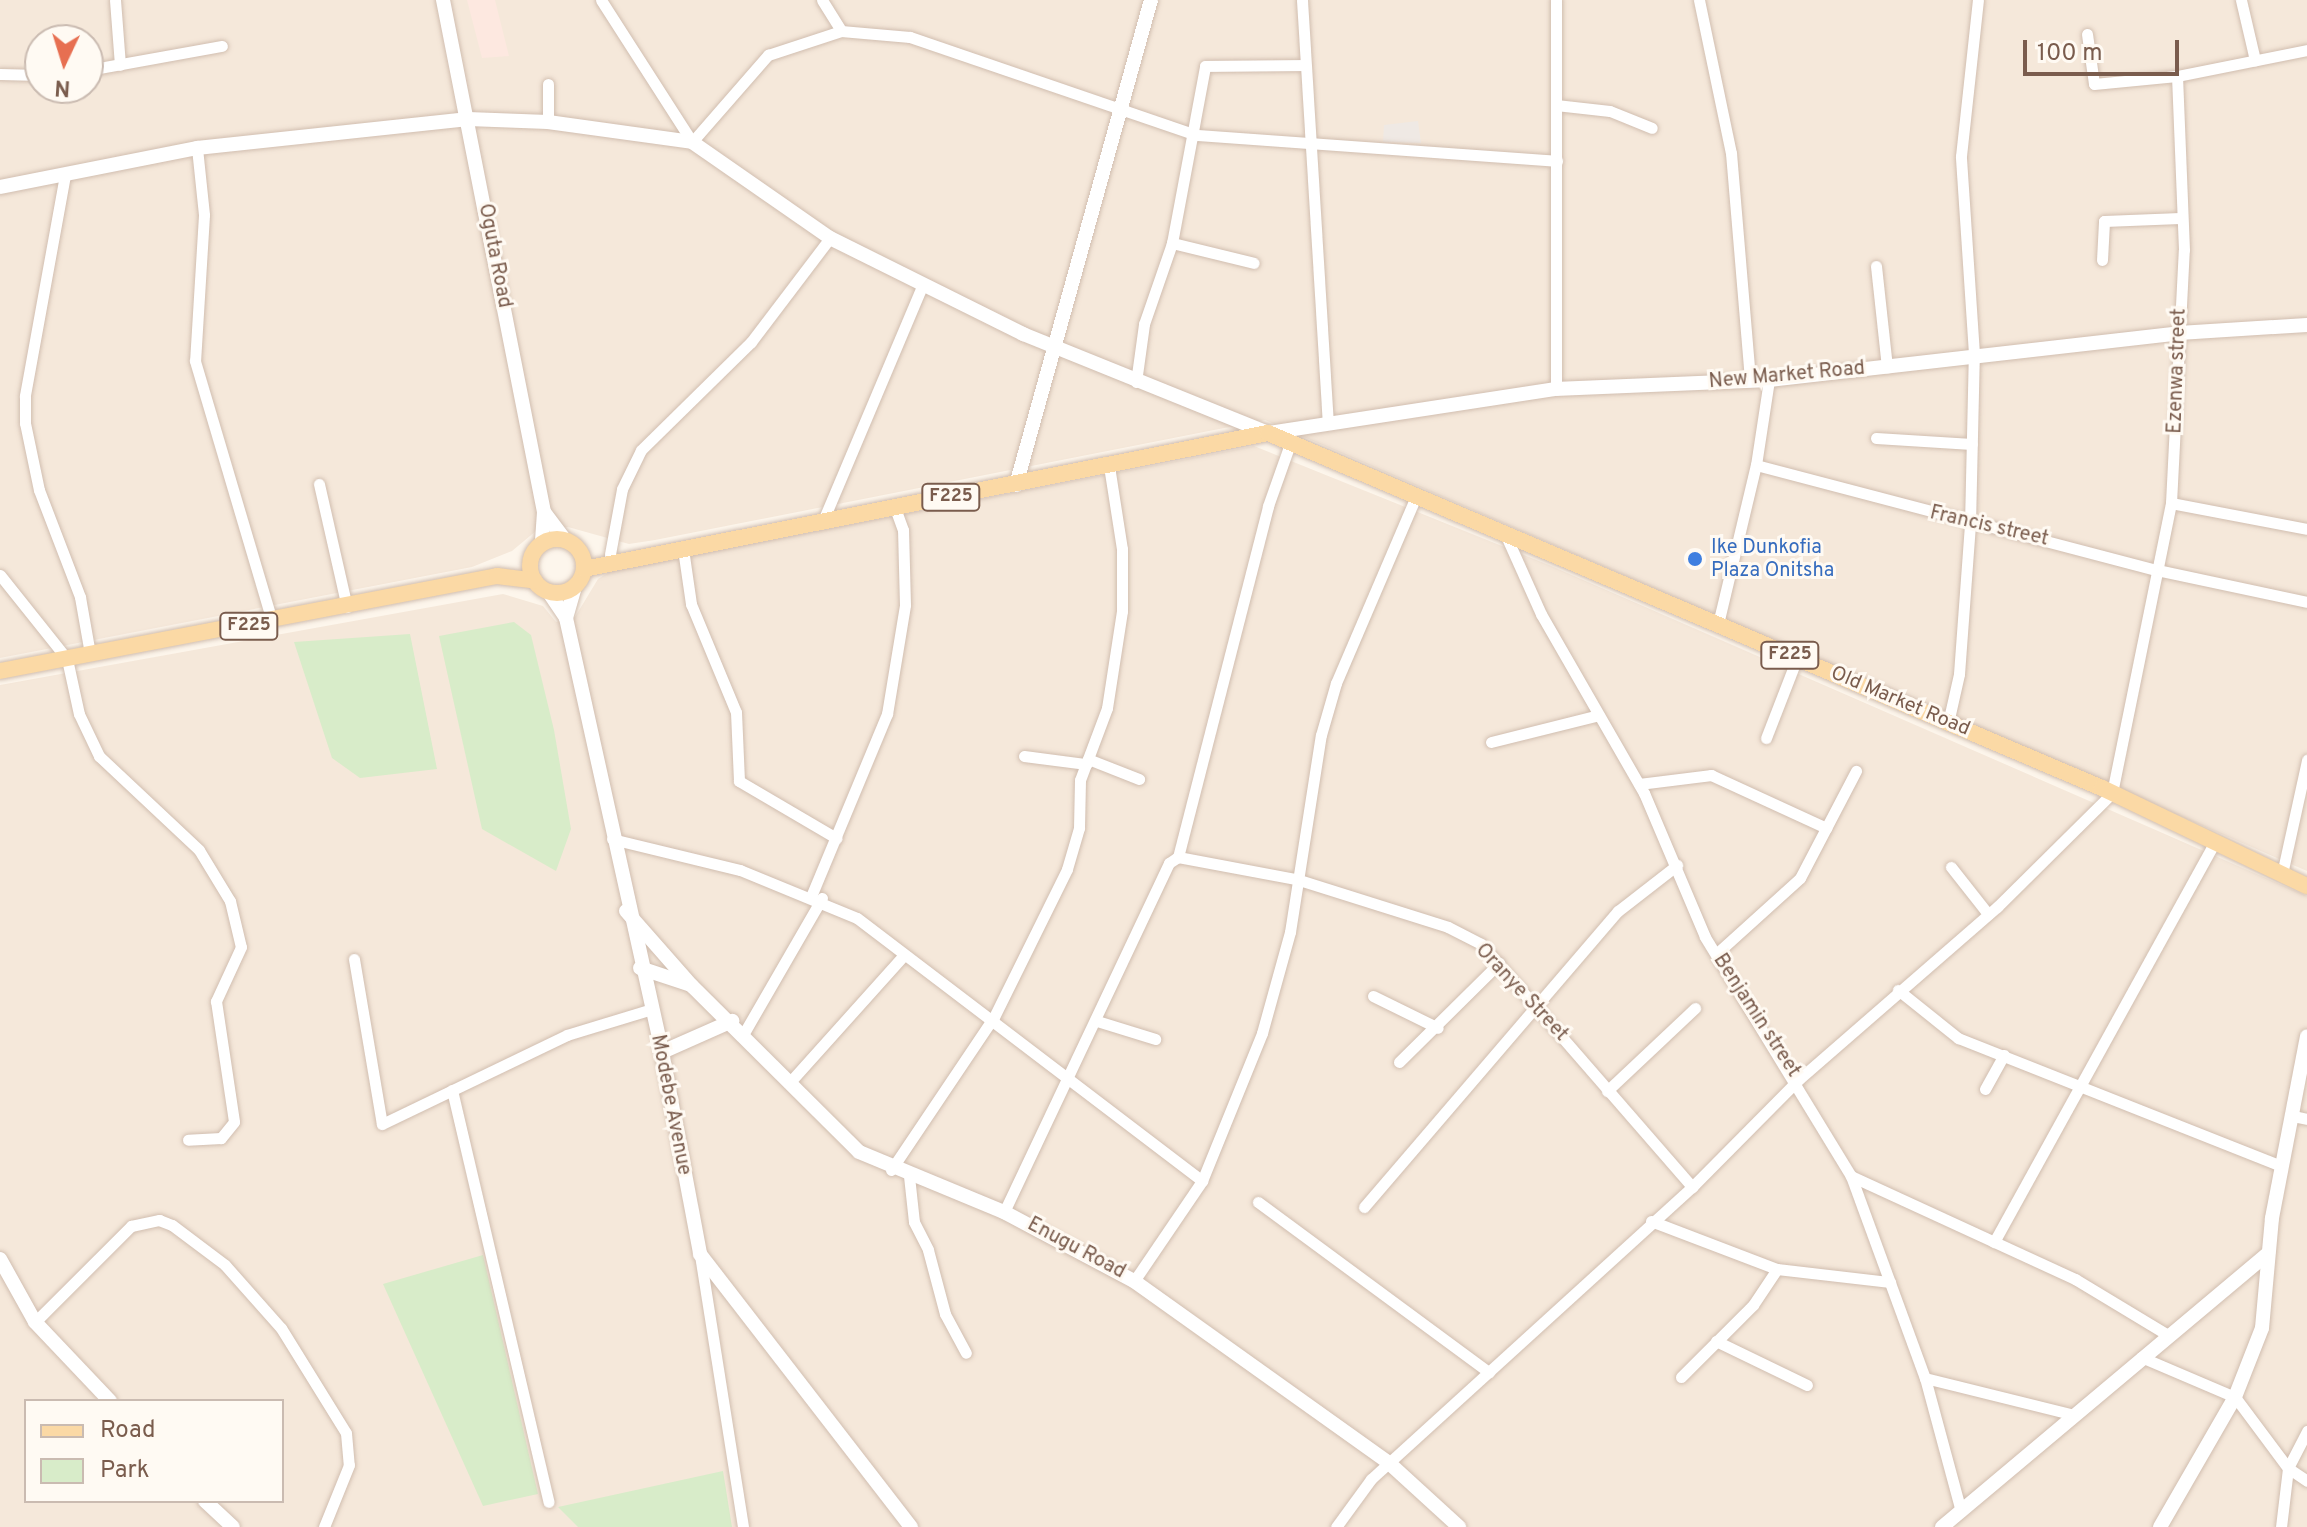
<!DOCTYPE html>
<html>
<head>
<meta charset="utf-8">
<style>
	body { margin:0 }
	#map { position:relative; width:2307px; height:1527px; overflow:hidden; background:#fdf6ec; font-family:Overpass,sans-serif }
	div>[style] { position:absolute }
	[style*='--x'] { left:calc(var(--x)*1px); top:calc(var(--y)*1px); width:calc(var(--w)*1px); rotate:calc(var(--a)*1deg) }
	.residential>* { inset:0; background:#f5e8da }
	.commercial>* { inset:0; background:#fde8e0 }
	.industrial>* { inset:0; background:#efe9e4 }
	.green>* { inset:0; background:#d8ecc9 }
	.roads { filter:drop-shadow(0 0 2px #d1beb0) drop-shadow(0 0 2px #d1beb0) }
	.street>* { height:11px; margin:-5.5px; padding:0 5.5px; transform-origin:5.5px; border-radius:5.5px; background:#fff }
	.secondary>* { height:14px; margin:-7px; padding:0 7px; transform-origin:7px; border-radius:7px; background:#fff }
	.primary>* { height:16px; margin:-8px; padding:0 8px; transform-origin:8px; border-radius:8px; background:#fbd9a5 }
	.primary>.ring { margin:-8px; padding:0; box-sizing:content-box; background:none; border:16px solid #fbd9a5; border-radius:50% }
	.dots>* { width:22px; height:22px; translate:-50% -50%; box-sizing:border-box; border:4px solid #fffaf3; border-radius:50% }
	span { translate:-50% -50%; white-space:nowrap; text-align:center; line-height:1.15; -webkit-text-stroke:6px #fffaf3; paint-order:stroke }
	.shield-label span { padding:2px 6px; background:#fffaf3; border:2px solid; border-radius:6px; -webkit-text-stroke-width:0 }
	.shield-label { font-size:18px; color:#7a5c4d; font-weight:700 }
	.street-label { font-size:20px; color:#7a5c4d }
	.shop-label { font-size:20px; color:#366cbe }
	.left { translate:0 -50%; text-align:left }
	.legend { position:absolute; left:24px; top:1399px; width:260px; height:104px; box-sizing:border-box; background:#fffaf3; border:2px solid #cabbb1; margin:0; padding:10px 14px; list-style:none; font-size:24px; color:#7a5c4d }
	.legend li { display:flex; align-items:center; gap:16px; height:40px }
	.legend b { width:40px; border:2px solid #cabbb1 }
	.north { position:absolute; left:24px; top:24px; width:80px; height:80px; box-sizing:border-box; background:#fffaf3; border:2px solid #cabbb1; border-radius:50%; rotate:184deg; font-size:22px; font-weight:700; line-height:32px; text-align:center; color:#7a5c4d }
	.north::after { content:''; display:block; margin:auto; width:28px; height:36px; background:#e76f51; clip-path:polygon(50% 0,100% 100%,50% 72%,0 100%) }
	.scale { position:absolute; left:2023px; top:40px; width:156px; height:36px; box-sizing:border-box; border:4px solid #7a5c4d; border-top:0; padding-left:10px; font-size:24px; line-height:28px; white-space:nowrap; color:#7a5c4d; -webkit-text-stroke:6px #fffaf3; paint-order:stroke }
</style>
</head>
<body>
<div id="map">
	<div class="residential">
		<i style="clip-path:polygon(evenodd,0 0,2307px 0,2307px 871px,1265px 420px,655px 540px,629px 544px,568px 527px,536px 531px,512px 551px,472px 567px,0 658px,0 0,40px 40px,88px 40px,88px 88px,40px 88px,40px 40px)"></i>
		<i style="clip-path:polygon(evenodd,1254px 446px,1549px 565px,2307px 896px,2307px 1527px,0 1527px,0 685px,503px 594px,543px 606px,556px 622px,575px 617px,598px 579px,611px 571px,1254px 446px,26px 1401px,282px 1401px,282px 1501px,26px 1501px,26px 1401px)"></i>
	</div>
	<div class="commercial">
		<i style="clip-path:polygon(467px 0,495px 0,509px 56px,482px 58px)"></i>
	</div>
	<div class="industrial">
		<i style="clip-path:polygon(1418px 121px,1421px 143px,1383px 142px,1384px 125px)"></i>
	</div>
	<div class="green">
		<i style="clip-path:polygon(514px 622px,531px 635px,554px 730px,571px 829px,556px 871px,482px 829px,439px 636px)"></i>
		<i style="clip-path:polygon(410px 634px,437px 769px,360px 778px,332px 758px,294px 642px)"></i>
		<i style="clip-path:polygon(483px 1255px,538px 1494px,483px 1506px,383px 1284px)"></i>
		<i style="clip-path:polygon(723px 1471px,732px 1527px,578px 1527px,558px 1507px)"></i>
	</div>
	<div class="roads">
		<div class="street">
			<i style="--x:115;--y:0;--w:65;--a:85.6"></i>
			<i style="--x:601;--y:0;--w:169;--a:57.3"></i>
			<i style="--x:692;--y:142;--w:116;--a:-48.9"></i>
			<i style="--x:768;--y:55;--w:77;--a:-18.2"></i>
			<i style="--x:822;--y:0;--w:36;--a:58"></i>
			<i style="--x:841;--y:31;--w:69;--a:5"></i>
			<i style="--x:910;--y:37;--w:302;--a:18.9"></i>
			<i style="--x:1196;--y:135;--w:362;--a:4.1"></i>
			<i style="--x:1302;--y:0;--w:423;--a:86.5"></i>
			<i style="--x:1556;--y:0;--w:389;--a:90"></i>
			<i style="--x:1699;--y:0;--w:156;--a:78.2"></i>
			<i style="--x:1731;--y:153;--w:229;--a:85.2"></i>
			<i style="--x:2241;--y:0;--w:62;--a:76.9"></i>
			<i style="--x:2087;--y:34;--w:50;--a:82"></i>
			<i style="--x:2094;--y:84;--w:83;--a:-5.5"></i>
			<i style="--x:88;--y:70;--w:136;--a:-10.2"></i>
			<i style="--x:0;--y:74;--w:40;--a:1.4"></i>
			<i style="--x:1556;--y:105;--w:54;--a:6.3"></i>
			<i style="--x:1610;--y:111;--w:45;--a:22"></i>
			<i style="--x:548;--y:122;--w:38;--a:-90"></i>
			<i style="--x:197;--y:148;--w:67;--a:84"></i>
			<i style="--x:204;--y:215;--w:146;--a:93.5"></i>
			<i style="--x:195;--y:361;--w:271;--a:73.5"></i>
			<i style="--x:65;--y:175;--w:225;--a:100.3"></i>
			<i style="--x:25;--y:396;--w:27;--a:90"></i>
			<i style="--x:25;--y:423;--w:68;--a:78.2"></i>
			<i style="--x:39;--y:490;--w:115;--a:69"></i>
			<i style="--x:80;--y:597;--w:58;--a:80"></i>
			<i style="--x:1172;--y:243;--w:84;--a:13.7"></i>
			<i style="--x:2102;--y:260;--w:39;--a:-87"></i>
			<i style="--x:2104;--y:221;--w:76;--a:-2.3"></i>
			<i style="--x:1876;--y:266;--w:102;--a:83.8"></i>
			<i style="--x:1769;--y:380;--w:86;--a:98.7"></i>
			<i style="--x:1756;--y:465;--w:415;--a:14.7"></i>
			<i style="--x:2157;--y:570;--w:153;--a:12"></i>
			<i style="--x:1136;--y:382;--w:59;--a:-82.1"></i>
			<i style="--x:1144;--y:324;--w:86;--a:-70.9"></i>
			<i style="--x:1172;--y:243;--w:180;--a:-79.4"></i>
			<i style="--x:1205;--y:66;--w:98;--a:-0.6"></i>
			<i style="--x:1876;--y:438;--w:96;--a:3.6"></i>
			<i style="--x:319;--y:484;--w:126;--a:77.2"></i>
			<i style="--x:2171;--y:503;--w:138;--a:10.8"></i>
			<i style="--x:822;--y:523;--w:259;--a:-67.1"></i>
			<i style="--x:1507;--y:538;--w:83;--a:65.9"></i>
			<i style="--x:1541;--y:614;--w:207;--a:60.1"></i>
			<i style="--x:1644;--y:793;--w:156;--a:67"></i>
			<i style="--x:1705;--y:937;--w:280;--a:58.6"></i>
			<i style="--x:1851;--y:1176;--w:215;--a:69.9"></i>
			<i style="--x:1925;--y:1378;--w:138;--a:74.9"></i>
			<i style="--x:683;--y:549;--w:56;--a:81.7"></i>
			<i style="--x:691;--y:604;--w:117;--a:67.4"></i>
			<i style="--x:736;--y:712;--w:69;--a:87.5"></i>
			<i style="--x:739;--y:781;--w:113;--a:30.4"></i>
			<i style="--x:610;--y:554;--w:66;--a:-79.5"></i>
			<i style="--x:622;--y:489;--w:43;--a:-64"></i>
			<i style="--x:641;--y:450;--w:154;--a:-44.5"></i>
			<i style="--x:751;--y:342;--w:131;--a:-52.8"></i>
			<i style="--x:0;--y:575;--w:107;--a:51.4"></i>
			<i style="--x:67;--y:659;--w:56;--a:77.7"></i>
			<i style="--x:79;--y:714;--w:47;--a:64.5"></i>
			<i style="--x:99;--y:756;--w:137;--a:43.2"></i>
			<i style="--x:199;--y:850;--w:60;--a:58.7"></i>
			<i style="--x:230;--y:901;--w:47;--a:76.6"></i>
			<i style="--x:241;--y:947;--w:60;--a:114.8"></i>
			<i style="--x:216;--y:1001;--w:122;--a:81.5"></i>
			<i style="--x:234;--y:1122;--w:21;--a:129"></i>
			<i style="--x:221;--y:1138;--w:33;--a:177"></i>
			<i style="--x:1718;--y:624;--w:163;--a:-76.6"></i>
			<i style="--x:1948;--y:723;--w:50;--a:-77.3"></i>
			<i style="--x:1959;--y:674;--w:150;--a:-85.8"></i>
			<i style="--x:1970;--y:524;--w:170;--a:-88.7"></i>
			<i style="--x:1974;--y:354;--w:198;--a:-93.8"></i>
			<i style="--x:1961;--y:156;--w:157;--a:-83.8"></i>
			<i style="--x:1766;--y:738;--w:86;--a:-68.8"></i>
			<i style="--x:1491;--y:742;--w:111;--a:-14"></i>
			<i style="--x:1024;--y:756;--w:63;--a:7.4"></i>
			<i style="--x:1088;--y:759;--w:55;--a:21.4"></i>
			<i style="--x:1639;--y:784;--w:73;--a:-7.1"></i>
			<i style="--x:1711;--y:775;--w:127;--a:24.7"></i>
			<i style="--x:612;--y:839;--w:132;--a:13.6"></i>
			<i style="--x:740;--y:870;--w:126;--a:22.3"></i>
			<i style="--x:857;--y:918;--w:434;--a:37.3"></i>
			<i style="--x:1178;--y:857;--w:362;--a:-75.6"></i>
			<i style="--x:1268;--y:506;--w:66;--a:-70.5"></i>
			<i style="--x:1951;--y:867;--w:60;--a:51.8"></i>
			<i style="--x:2282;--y:874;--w:117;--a:-77.6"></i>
			<i style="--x:812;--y:894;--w:195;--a:-67.4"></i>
			<i style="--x:887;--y:714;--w:110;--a:-80.6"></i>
			<i style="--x:905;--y:605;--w:75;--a:-91.5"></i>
			<i style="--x:903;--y:530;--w:23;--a:-110"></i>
			<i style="--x:1716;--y:954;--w:113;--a:-42.1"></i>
			<i style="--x:1800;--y:878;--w:121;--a:-62.4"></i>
			<i style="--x:354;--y:959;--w:167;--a:80.4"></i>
			<i style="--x:382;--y:1124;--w:205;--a:-25.7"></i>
			<i style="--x:567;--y:1035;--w:86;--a:-17"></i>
			<i style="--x:1898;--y:990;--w:77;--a:38.7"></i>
			<i style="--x:1958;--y:1038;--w:348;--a:21.6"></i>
			<i style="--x:1373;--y:996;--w:72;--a:26.2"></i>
			<i style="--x:1097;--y:1021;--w:61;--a:17.2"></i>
			<i style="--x:744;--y:1033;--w:156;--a:-60"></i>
			<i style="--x:1399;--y:1062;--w:141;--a:-44.7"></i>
			<i style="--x:790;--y:1082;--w:171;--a:-48.1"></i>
			<i style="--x:1985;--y:1089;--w:39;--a:-61"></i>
			<i style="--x:452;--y:1090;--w:423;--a:76.8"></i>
			<i style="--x:1607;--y:1091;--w:121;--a:-43.3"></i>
			<i style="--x:2293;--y:1116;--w:14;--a:12"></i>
			<i style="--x:891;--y:1170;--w:184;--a:-56.1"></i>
			<i style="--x:994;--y:1017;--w:165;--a:-63.7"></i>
			<i style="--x:1067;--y:869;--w:43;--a:-73.7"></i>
			<i style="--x:1079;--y:828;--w:48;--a:-88.8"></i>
			<i style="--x:1080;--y:780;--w:77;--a:-69.4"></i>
			<i style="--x:1107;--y:708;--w:98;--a:-81.2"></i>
			<i style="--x:1122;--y:611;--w:62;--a:-90"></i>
			<i style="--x:1122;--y:549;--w:84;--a:-98.9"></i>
			<i style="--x:909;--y:1176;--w:46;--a:83.8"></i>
			<i style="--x:914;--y:1222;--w:31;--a:63"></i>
			<i style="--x:928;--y:1250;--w:66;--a:75.1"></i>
			<i style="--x:945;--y:1314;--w:44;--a:61.7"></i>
			<i style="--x:1851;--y:1176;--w:247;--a:24.7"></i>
			<i style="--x:2075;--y:1279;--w:106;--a:31.1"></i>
			<i style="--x:1258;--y:1202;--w:287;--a:36.4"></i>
			<i style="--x:1364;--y:1207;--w:390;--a:-49.4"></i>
			<i style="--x:1618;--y:911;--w:75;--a:-37.9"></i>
			<i style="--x:1004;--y:1212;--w:386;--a:-64.7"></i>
			<i style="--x:1169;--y:863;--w:11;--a:-34"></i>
			<i style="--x:1178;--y:857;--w:120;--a:10.6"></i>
			<i style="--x:1296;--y:879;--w:159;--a:17.5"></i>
			<i style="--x:1448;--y:927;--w:37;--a:27"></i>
			<i style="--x:1481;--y:944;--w:322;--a:49"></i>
			<i style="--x:1651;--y:1221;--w:135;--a:20.9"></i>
			<i style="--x:1777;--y:1269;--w:114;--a:6.6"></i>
			<i style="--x:1994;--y:1242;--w:456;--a:-61.1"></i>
			<i style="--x:700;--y:1255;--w:275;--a:81"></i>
			<i style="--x:1134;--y:1281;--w:121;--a:-55.8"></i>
			<i style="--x:1202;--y:1181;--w:160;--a:-67.9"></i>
			<i style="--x:1262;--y:1033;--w:105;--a:-74.5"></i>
			<i style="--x:1290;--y:932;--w:199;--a:-81.1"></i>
			<i style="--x:1321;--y:735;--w:54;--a:-73.9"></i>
			<i style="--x:1336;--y:683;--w:200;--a:-66.8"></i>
			<i style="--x:35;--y:1322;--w:136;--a:-45"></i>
			<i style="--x:131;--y:1226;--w:29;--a:-12"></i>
			<i style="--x:159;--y:1220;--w:14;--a:21"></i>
			<i style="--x:172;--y:1225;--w:66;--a:37"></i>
			<i style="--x:225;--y:1265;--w:84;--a:48.4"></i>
			<i style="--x:281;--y:1328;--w:123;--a:58.2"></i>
			<i style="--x:346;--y:1433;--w:32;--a:85"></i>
			<i style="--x:349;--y:1465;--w:67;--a:112"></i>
			<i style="--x:1716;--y:1341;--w:101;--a:25.8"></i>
			<i style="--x:2141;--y:1357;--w:102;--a:23.1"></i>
			<i style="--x:2235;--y:1397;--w:89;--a:53.3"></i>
			<i style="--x:2288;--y:1468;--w:23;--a:34"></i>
			<i style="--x:1681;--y:1377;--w:102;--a:-45"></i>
			<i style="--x:1753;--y:1305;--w:43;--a:-56.3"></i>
			<i style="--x:1925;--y:1378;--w:154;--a:13.9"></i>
			<i style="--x:1336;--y:1527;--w:59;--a:-53.9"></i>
			<i style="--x:1371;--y:1479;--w:434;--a:-42.3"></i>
			<i style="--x:1692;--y:1187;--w:151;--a:-45.3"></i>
			<i style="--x:1798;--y:1080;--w:264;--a:-41"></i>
			<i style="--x:1997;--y:907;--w:162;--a:-44.7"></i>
			<i style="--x:2112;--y:793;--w:296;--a:-78.5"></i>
			<i style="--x:2171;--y:503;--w:253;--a:-87.1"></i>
			<i style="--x:2184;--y:250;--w:174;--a:-92.3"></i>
			<i style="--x:2177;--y:76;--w:133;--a:-11.3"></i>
			<i style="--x:2281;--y:1527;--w:59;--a:-83.2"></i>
			<i style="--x:2288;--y:1468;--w:42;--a:-62.8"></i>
		</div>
		<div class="secondary">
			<i style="--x:443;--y:0;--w:522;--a:78.84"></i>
			<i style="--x:544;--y:512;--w:32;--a:94"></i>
			<i style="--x:0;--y:187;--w:201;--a:-11.2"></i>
			<i style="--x:197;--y:148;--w:273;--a:-6.1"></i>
			<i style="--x:468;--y:119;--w:80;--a:2.1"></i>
			<i style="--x:548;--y:122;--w:145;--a:7.9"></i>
			<i style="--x:692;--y:142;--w:168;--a:34.8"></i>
			<i style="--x:830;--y:238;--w:216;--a:26.4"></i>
			<i style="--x:1023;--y:334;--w:264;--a:22"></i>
			<i style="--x:1268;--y:433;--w:291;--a:-8.7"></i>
			<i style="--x:1556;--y:389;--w:213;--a:-2.4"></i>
			<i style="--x:1769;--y:380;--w:413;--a:-6.5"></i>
			<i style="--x:2179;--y:333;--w:128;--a:-3.6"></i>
			<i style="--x:1016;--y:485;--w:503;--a:-74.45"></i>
			<i style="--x:544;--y:512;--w:35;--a:53"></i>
			<i style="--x:548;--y:591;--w:32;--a:56"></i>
			<i style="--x:566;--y:618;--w:444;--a:77.5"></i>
			<i style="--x:662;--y:1052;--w:206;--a:79.3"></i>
			<i style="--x:700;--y:1254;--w:345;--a:52.3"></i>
			<i style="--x:566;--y:618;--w:33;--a:-74"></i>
			<i style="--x:626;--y:911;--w:100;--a:48.7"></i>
			<i style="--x:692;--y:986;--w:235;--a:44.8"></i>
			<i style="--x:859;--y:1152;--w:157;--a:22.5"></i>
			<i style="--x:1004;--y:1212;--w:147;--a:28"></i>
			<i style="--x:1134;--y:1281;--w:313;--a:35.5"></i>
			<i style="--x:1389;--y:1463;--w:95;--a:42.4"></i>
			<i style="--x:640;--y:968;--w:51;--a:18.4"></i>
			<i style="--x:662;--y:1052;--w:77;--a:-23.9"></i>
			<i style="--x:0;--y:1259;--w:72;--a:60.9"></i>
			<i style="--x:35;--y:1322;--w:109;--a:46.5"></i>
			<i style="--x:205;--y:1501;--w:38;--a:43"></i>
			<i style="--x:1942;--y:1527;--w:426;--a:-40"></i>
			<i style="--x:2160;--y:1527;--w:150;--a:-60"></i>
			<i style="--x:2235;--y:1397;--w:74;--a:-68.6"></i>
			<i style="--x:2262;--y:1328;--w:110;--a:-84.8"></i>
			<i style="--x:2272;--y:1218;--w:185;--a:-79.1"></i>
		</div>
		<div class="primary">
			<i class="ring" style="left:530px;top:539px;width:38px;height:38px"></i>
			<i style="--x:584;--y:569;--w:697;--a:-11.25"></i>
			<i style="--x:1268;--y:433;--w:906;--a:23.06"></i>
			<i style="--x:2102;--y:788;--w:227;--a:25.6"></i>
			<i style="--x:0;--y:671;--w:506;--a:-10.82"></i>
			<i style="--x:497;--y:576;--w:38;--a:7"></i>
		</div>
	</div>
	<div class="dots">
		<i style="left:1695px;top:559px;background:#3f7fe0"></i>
	</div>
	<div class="shield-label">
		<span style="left:951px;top:497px">F225</span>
		<span style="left:249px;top:626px">F225</span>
		<span style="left:1790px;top:655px">F225</span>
	</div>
	<div class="street-label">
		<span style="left:494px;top:256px;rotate:79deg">Oguta Road</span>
		<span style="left:2178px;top:371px;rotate:-88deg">Ezenwa street</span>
		<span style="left:1787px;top:376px;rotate:-5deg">New Market Road</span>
		<span style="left:1989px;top:527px;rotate:13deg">Francis street</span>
		<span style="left:1900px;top:702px;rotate:23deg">Old Market Road</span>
		<span style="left:1521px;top:993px;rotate:47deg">Oranye Street</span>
		<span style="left:1756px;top:1016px;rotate:57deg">Benjamin street</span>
		<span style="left:670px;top:1105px;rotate:79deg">Modebe Avenue</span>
		<span style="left:1076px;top:1249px;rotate:28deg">Enugu Road</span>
	</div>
	<div class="shop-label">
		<span class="left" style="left:1711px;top:560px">Ike Dunkofia<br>Plaza Onitsha</span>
	</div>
	<ul class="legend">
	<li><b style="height:10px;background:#fbd9a5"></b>Road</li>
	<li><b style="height:22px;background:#d8ecc9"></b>Park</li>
	</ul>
	<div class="north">N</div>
	<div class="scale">100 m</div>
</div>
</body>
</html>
